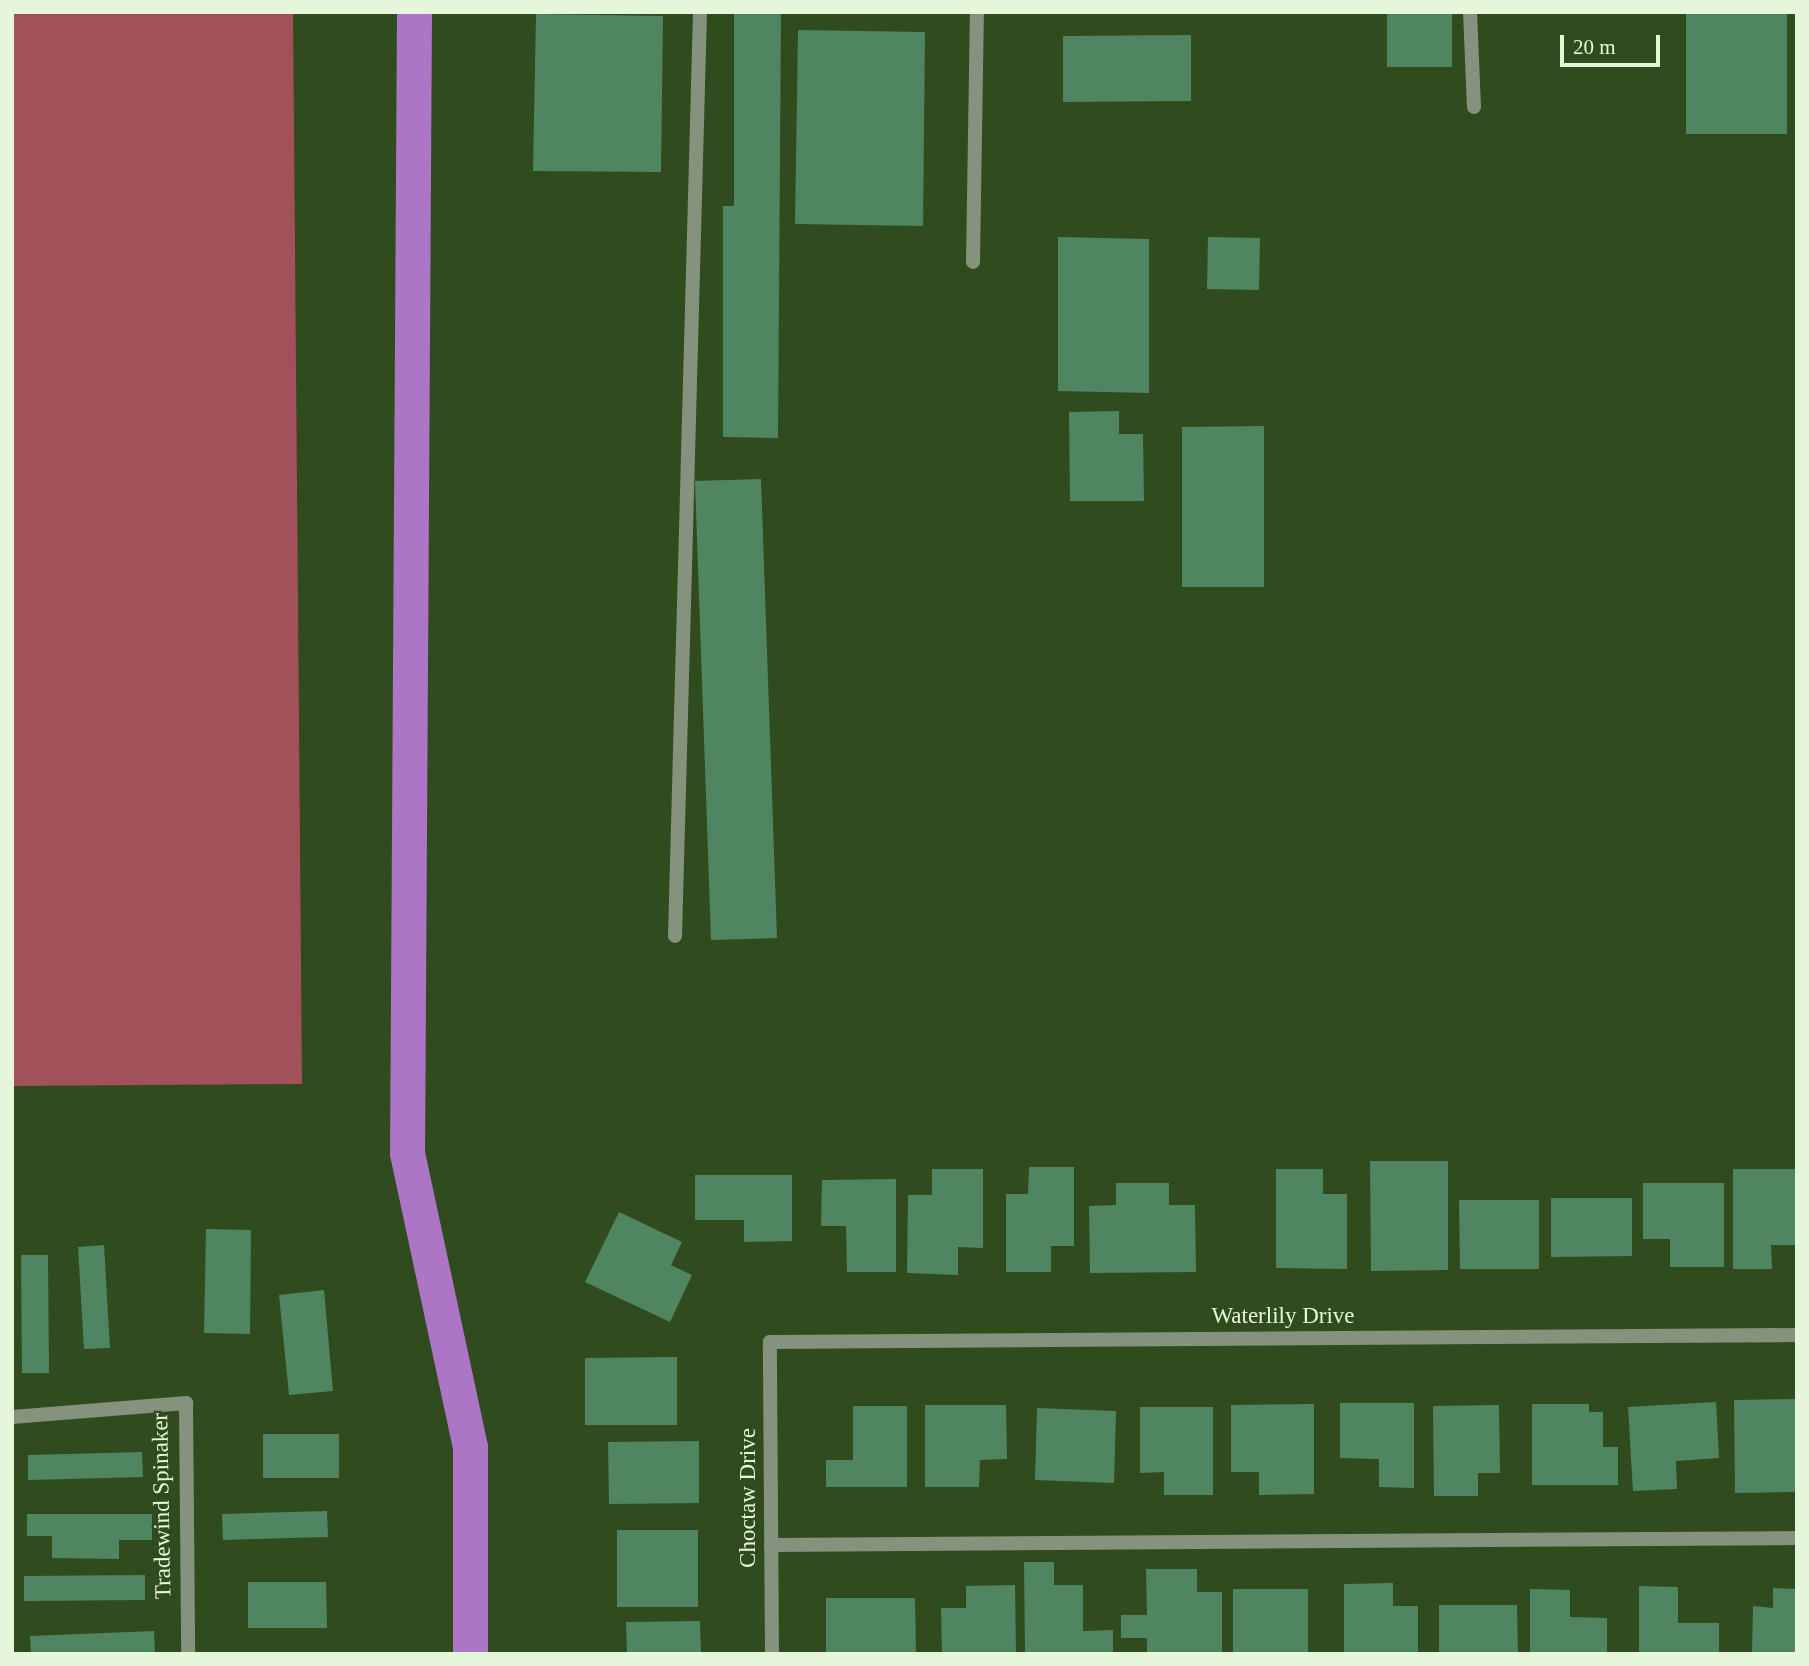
<!DOCTYPE html>
<html>
<head>
<meta charset="utf-8">
<style>
	body { margin:0 }
	#map { position:relative; width:1809px; height:1666px; overflow:hidden; background:#304b1d; font-family:Georgia,serif }
	div>[style] { position:absolute }
	[style*='--x'] { left:calc(var(--x)*1px); top:calc(var(--y)*1px); width:calc(var(--w)*1px); rotate:calc(var(--a)*1deg) }
	.green>* { inset:0; background:#a2515a }
	.canal>* { height:35px; margin:-17.5px; padding:0 17.5px; transform-origin:17.5px; border-radius:17.5px; background:#ac75c6 }
	.building>* { inset:0; background:#508562 }
	.lane>* { height:14px; margin:-7px; padding:0 7px; transform-origin:7px; border-radius:7px; background:#85927d }
	.street>* { height:14px; margin:-7px; padding:0 7px; transform-origin:7px; border-radius:7px; background:#85927d }
	span { translate:-50% -50%; white-space:nowrap; text-align:center; line-height:1.15; -webkit-text-stroke:5px #304b1d; paint-order:stroke }
	.street-label { font-size:23px; color:#e5f6db }
	.frame { position:absolute; inset:0; border:14px solid #e5f6db; pointer-events:none }
	.scale { position:absolute; left:1560px; top:35px; width:100px; height:32px; box-sizing:border-box; border:4px solid #e5f6db; border-top:0; padding-left:9px; font-size:21px; line-height:24px; white-space:nowrap; color:#e5f6db; -webkit-text-stroke:5px #304b1d; paint-order:stroke }
</style>
</head>
<body>
<div id="map">
	<div class="green">
		<i style="clip-path:polygon(12px 12px,293px 12px,302px 1084px,12px 1086px)"></i>
	</div>
	<div class="canal">
		<i style="--x:414;--y:12;--w:1141;--a:90.35"></i>
		<i style="--x:407;--y:1153;--w:301;--a:77.9"></i>
		<i style="--x:470;--y:1447;--w:207;--a:90"></i>
	</div>
	<div class="building">
		<i style="clip-path:polygon(734px 12px,781px 12px,778px 438px,723px 437px,723px 206px,734px 206px)"></i>
		<i style="clip-path:polygon(1387px 12px,1452px 12px,1452px 67px,1387px 67px)"></i>
		<i style="clip-path:polygon(1686px 12px,1787px 12px,1787px 134px,1686px 134px)"></i>
		<i style="clip-path:polygon(536px 14px,663px 16px,661px 172px,533px 171px)"></i>
		<i style="clip-path:polygon(798px 30px,925px 32px,923px 226px,795px 224px)"></i>
		<i style="clip-path:polygon(1191px 35px,1191px 101px,1063px 102px,1063px 36px)"></i>
		<i style="clip-path:polygon(1058px 237px,1149px 239px,1149px 393px,1058px 391px)"></i>
		<i style="clip-path:polygon(1208px 237px,1260px 238px,1259px 290px,1207px 289px)"></i>
		<i style="clip-path:polygon(1119px 411px,1119px 434px,1143px 434px,1144px 501px,1070px 501px,1069px 412px)"></i>
		<i style="clip-path:polygon(1264px 426px,1264px 587px,1182px 587px,1182px 427px)"></i>
		<i style="clip-path:polygon(761px 479px,777px 938px,711px 940px,695px 481px)"></i>
		<i style="clip-path:polygon(1370px 1161px,1448px 1161px,1448px 1270px,1371px 1271px)"></i>
		<i style="clip-path:polygon(1029px 1167px,1074px 1167px,1074px 1246px,1051px 1246px,1051px 1272px,1006px 1272px,1006px 1194px,1028px 1194px)"></i>
		<i style="clip-path:polygon(932px 1169px,983px 1169px,983px 1248px,958px 1247px,958px 1275px,907px 1273px,908px 1195px,932px 1195px)"></i>
		<i style="clip-path:polygon(1276px 1169px,1323px 1169px,1323px 1194px,1347px 1194px,1347px 1269px,1276px 1268px)"></i>
		<i style="clip-path:polygon(1733px 1169px,1797px 1169px,1797px 1245px,1771px 1245px,1772px 1269px,1733px 1269px)"></i>
		<i style="clip-path:polygon(695px 1175px,792px 1175px,792px 1241px,744px 1242px,744px 1220px,695px 1220px)"></i>
		<i style="clip-path:polygon(896px 1179px,896px 1272px,847px 1272px,846px 1226px,821px 1226px,822px 1180px)"></i>
		<i style="clip-path:polygon(1116px 1183px,1169px 1183px,1169px 1205px,1195px 1205px,1196px 1272px,1090px 1273px,1089px 1206px,1116px 1205px)"></i>
		<i style="clip-path:polygon(1643px 1183px,1724px 1183px,1724px 1267px,1670px 1267px,1670px 1239px,1643px 1239px)"></i>
		<i style="clip-path:polygon(1551px 1198px,1632px 1198px,1632px 1256px,1551px 1257px)"></i>
		<i style="clip-path:polygon(1459px 1200px,1539px 1200px,1539px 1269px,1460px 1269px)"></i>
		<i style="clip-path:polygon(619px 1212px,682px 1242px,671px 1265px,692px 1275px,670px 1322px,585px 1282px)"></i>
		<i style="clip-path:polygon(206px 1229px,251px 1230px,250px 1334px,204px 1333px)"></i>
		<i style="clip-path:polygon(104px 1245px,110px 1348px,84px 1349px,78px 1247px)"></i>
		<i style="clip-path:polygon(21px 1255px,48px 1255px,49px 1373px,22px 1373px)"></i>
		<i style="clip-path:polygon(324px 1290px,333px 1391px,289px 1395px,279px 1295px)"></i>
		<i style="clip-path:polygon(677px 1357px,677px 1425px,585px 1425px,585px 1358px)"></i>
		<i style="clip-path:polygon(1797px 1399px,1797px 1492px,1735px 1493px,1734px 1400px)"></i>
		<i style="clip-path:polygon(1716px 1402px,1719px 1458px,1676px 1461px,1677px 1489px,1633px 1491px,1628px 1407px)"></i>
		<i style="clip-path:polygon(1340px 1403px,1414px 1403px,1414px 1488px,1379px 1487px,1379px 1459px,1340px 1458px)"></i>
		<i style="clip-path:polygon(1314px 1404px,1314px 1494px,1259px 1495px,1259px 1472px,1231px 1472px,1231px 1405px)"></i>
		<i style="clip-path:polygon(1532px 1404px,1589px 1404px,1589px 1412px,1603px 1412px,1603px 1447px,1618px 1447px,1618px 1485px,1532px 1485px)"></i>
		<i style="clip-path:polygon(925px 1405px,1006px 1405px,1007px 1459px,980px 1460px,979px 1487px,925px 1487px)"></i>
		<i style="clip-path:polygon(1499px 1405px,1500px 1473px,1478px 1473px,1478px 1496px,1434px 1496px,1433px 1406px)"></i>
		<i style="clip-path:polygon(853px 1406px,907px 1406px,907px 1487px,826px 1487px,826px 1460px,853px 1460px)"></i>
		<i style="clip-path:polygon(1140px 1407px,1213px 1407px,1213px 1495px,1164px 1495px,1164px 1472px,1140px 1473px)"></i>
		<i style="clip-path:polygon(1037px 1408px,1116px 1411px,1114px 1483px,1035px 1480px)"></i>
		<i style="clip-path:polygon(263px 1434px,339px 1434px,339px 1478px,263px 1478px)"></i>
		<i style="clip-path:polygon(699px 1441px,699px 1503px,609px 1504px,608px 1442px)"></i>
		<i style="clip-path:polygon(142px 1452px,143px 1477px,28px 1480px,28px 1455px)"></i>
		<i style="clip-path:polygon(327px 1511px,328px 1537px,223px 1540px,222px 1514px)"></i>
		<i style="clip-path:polygon(27px 1514px,152px 1514px,152px 1540px,119px 1540px,119px 1559px,52px 1558px,52px 1536px,27px 1536px)"></i>
		<i style="clip-path:polygon(617px 1530px,698px 1530px,698px 1607px,617px 1607px)"></i>
		<i style="clip-path:polygon(1024px 1562px,1054px 1562px,1054px 1585px,1083px 1585px,1083px 1631px,1113px 1630px,1113px 1654px,1025px 1654px)"></i>
		<i style="clip-path:polygon(1146px 1569px,1197px 1569px,1197px 1592px,1222px 1592px,1222px 1654px,1147px 1654px,1147px 1638px,1121px 1638px,1121px 1615px,1147px 1615px)"></i>
		<i style="clip-path:polygon(145px 1575px,145px 1600px,24px 1601px,24px 1576px)"></i>
		<i style="clip-path:polygon(248px 1582px,326px 1582px,327px 1628px,248px 1628px)"></i>
		<i style="clip-path:polygon(1393px 1583px,1393px 1606px,1418px 1606px,1418px 1654px,1344px 1654px,1344px 1584px)"></i>
		<i style="clip-path:polygon(1015px 1585px,1016px 1654px,942px 1654px,941px 1608px,966px 1608px,966px 1586px)"></i>
		<i style="clip-path:polygon(1639px 1586px,1678px 1587px,1678px 1623px,1719px 1623px,1719px 1654px,1639px 1654px)"></i>
		<i style="clip-path:polygon(1773px 1588px,1797px 1589px,1797px 1654px,1752px 1654px,1753px 1606px,1773px 1608px)"></i>
		<i style="clip-path:polygon(1233px 1589px,1308px 1589px,1308px 1654px,1233px 1654px)"></i>
		<i style="clip-path:polygon(1530px 1589px,1570px 1590px,1570px 1617px,1607px 1618px,1607px 1654px,1530px 1654px)"></i>
		<i style="clip-path:polygon(826px 1598px,915px 1598px,916px 1654px,826px 1652px)"></i>
		<i style="clip-path:polygon(1439px 1605px,1517px 1605px,1518px 1654px,1439px 1654px)"></i>
		<i style="clip-path:polygon(700px 1621px,701px 1654px,627px 1654px,626px 1622px)"></i>
		<i style="clip-path:polygon(154px 1631px,155px 1654px,31px 1654px,30px 1636px)"></i>
	</div>
	<div class="lane">
		<i style="--x:1470;--y:12;--w:95;--a:87.6"></i>
		<i style="--x:973;--y:262;--w:250;--a:-89.1"></i>
		<i style="--x:675;--y:936;--w:924;--a:-88.45"></i>
		<i style="--x:771;--y:1545;--w:1026;--a:-0.39"></i>
	</div>
	<div class="street">
		<i style="--x:12;--y:1417;--w:175;--a:-4.6"></i>
		<i style="--x:186;--y:1403;--w:251;--a:89.5"></i>
		<i style="--x:772;--y:1654;--w:312;--a:-90.4"></i>
		<i style="--x:770;--y:1342;--w:1027;--a:-0.39"></i>
	</div>
	<div class="street-label">
		<span style="left:1283px;top:1316px">Waterlily Drive</span>
		<span style="left:748px;top:1498px;rotate:-90deg">Choctaw Drive</span>
		<span style="left:162px;top:1506px;rotate:-91deg">Tradewind Spinaker</span>
	</div>
	<div class="frame"></div>
	<div class="scale">20 m</div>
</div>
</body>
</html>
